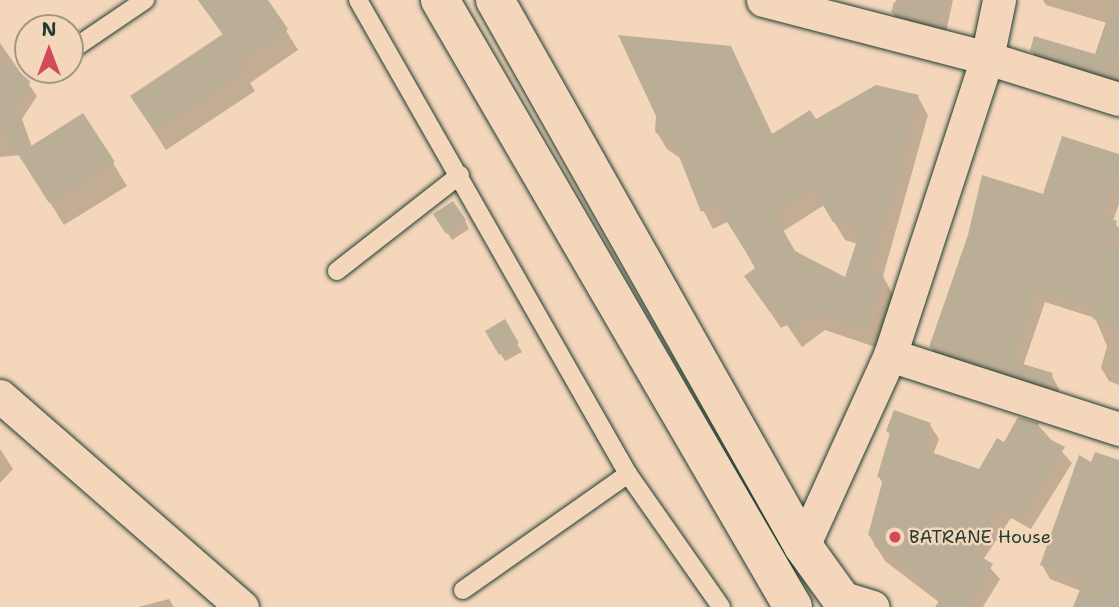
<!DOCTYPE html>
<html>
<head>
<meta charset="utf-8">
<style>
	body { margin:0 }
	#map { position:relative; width:1119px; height:607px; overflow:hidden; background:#f4d7ba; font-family:"Shantell Sans",sans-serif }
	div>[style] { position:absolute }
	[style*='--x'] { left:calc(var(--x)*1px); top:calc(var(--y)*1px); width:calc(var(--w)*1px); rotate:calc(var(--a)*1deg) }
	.shadow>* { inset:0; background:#0003 }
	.building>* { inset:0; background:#bbae97 }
	.roads { filter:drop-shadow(0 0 2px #1f3d34) drop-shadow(0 0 2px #1f3d34) }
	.lane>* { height:18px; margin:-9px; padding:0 9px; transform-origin:9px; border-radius:9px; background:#f4d7ba }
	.street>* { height:33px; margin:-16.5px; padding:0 16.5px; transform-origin:16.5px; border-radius:16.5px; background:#f4d7ba }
	.highway>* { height:38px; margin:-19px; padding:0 19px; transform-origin:19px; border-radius:19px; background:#f4d7ba }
	.dots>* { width:19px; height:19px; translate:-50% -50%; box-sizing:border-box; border:4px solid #f4d7ba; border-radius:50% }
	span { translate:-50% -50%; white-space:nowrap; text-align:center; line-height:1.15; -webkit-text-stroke:5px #f4d7ba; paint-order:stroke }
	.poi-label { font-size:18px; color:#1f3d34 }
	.left { translate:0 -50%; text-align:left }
	.north { position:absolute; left:14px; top:14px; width:70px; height:70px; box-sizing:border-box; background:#f4d7ba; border:2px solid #9f9984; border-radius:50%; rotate:0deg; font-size:19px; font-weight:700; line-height:28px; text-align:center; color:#1f3d34 }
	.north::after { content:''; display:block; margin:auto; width:24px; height:32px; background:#d1495b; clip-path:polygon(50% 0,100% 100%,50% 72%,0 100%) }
</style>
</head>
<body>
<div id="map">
	<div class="shadow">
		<i style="clip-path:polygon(198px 0,267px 0,298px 50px,250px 83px,255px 91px,166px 150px,132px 97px,224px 36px)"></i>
		<i style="clip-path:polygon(896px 0,953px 0,945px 37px,901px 26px,893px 13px)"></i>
		<i style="clip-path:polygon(1043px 0,1119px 0,1119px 91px,1040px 66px,1032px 51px,1096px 56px,1107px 23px,1046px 5px)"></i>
		<i style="clip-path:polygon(0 43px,37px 96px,22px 119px,32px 147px,113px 163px,127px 186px,64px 225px,21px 155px,0 157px)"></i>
		<i style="clip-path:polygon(evenodd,730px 48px,773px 136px,918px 97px,928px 115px,883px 276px,893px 295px,875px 347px,825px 330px,802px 347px,787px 325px,781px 328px,757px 293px,757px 269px,727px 222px,713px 229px,691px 187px,695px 185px,684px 161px,667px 149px,656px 131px,730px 48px,824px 205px,845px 240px,858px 244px,846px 280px,794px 253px,782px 232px,824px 205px)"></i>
		<i style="clip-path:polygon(1119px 156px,1119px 204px,1113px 221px,1119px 228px,1119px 385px,1109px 381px,1101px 368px,1107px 346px,1095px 318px,1045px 302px,1023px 366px,1052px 376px,1059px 389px,1057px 399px,938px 360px,931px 347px,1044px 196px)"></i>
		<i style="clip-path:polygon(465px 221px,469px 229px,452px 240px,440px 222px)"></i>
		<i style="clip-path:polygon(504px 322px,522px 352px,505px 361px,487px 332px)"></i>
		<i style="clip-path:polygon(930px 425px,939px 439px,933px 455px,980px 471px,1004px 444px,1038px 425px,1072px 463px,1031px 529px,1011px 518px,983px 560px,1000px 579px,983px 607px,938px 607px,940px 603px,885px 561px,869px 535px,883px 484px,879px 477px,891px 437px,888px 431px)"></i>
		<i style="clip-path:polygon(0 449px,13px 469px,0 483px)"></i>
		<i style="clip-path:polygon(1119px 462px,1119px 607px,1075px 607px,1081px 591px,1050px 579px,1042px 565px,1092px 464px)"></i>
		<i style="clip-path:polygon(169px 599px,174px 607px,138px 607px)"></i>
	</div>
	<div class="building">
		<i style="clip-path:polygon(198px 0,268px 0,288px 29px,240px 62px,245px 71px,154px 131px,130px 96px,223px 34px)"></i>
		<i style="clip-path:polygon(916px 0,944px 0,938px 25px,891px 13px,894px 2px,915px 6px)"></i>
		<i style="clip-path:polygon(1109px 13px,1119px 16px,1119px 46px,1111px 76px,1030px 51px,1034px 36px,1095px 54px)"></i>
		<i style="clip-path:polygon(evenodd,618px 35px,731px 46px,772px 134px,810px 110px,816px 119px,876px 85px,919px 95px,895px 193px,867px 275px,884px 276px,865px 331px,815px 313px,791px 330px,775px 308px,770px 312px,744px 276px,755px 268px,732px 228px,716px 205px,701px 212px,675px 146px,655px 132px,656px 116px,618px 35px,813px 189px,833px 222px,860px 231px,845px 277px,795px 251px,774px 214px,813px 189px)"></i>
		<i style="clip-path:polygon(0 56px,30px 81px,28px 92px,15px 104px,31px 146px,83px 113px,115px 162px,49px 203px,0 126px)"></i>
		<i style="clip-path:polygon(1062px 136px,1119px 154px,1119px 171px,1103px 216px,1117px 221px,1109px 245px,1119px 249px,1119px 326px,1093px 319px,1096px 308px,1037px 289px,1013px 361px,1053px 373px,1049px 386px,929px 347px,968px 235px,982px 175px,1043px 194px)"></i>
		<i style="clip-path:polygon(453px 201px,466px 220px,446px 234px,433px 214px)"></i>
		<i style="clip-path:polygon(505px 319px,519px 343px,499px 355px,485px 331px)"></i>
		<i style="clip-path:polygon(894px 410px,931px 423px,922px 449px,979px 469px,997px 438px,1004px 442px,1018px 417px,1039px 423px,1036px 432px,1065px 447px,1022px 516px,1003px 504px,972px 551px,993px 564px,966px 607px,935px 607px,941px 598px,923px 585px,918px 575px,874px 546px,877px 537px,868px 535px,883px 479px,877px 477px,890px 433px,886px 431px)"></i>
		<i style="clip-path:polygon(1095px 452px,1119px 460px,1119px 607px,1073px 607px,1083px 582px,1040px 565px,1079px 455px,1091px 462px)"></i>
	</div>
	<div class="roads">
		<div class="lane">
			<i style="--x:358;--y:0;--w:546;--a:60.33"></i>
			<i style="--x:628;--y:474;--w:162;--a:55"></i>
			<i style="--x:70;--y:51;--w:91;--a:-34.2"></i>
			<i style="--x:337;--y:271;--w:156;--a:-38"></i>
			<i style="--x:463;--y:590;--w:202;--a:-35.1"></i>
		</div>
		<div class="street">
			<i style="--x:763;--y:0;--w:231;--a:14.5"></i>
			<i style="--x:987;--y:58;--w:138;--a:17.3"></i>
			<i style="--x:890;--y:355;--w:241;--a:17.9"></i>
			<i style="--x:0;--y:396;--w:321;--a:41.1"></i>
			<i style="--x:803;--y:546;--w:210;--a:-65.5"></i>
			<i style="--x:890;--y:355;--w:312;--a:-71.9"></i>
			<i style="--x:987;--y:58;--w:59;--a:-78.3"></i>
			<i style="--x:840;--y:597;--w:34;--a:17"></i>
		</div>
		<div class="highway">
			<i style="--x:440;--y:0;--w:702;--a:59.82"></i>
			<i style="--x:495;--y:0;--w:627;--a:60.57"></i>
			<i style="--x:803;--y:546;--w:75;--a:54.2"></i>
		</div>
	</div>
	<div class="dots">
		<i style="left:895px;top:537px;background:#d1495b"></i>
	</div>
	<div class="poi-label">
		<span class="left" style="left:909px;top:537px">BATRANE House</span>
	</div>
	<div class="north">N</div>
</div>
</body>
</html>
